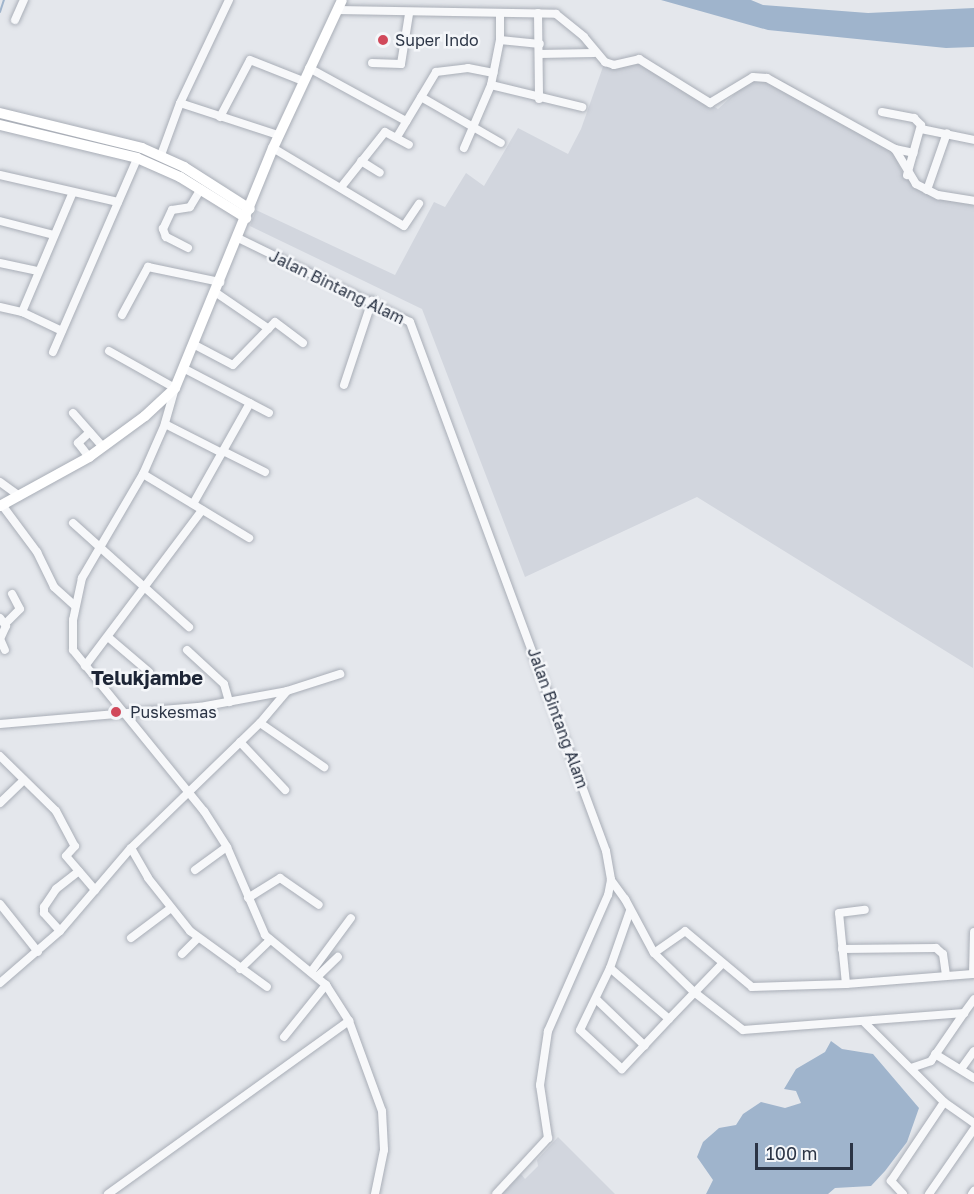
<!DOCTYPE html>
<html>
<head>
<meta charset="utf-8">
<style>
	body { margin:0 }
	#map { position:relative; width:974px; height:1194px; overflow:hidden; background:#e4e7ec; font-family:"Golos Text",sans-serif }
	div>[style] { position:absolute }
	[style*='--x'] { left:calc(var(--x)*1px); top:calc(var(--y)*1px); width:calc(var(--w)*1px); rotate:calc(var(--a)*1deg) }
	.built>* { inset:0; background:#d2d6de }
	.water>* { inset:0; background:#9fb4cc }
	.stream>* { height:2px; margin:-1px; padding:0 1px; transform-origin:1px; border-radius:1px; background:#9fb4cc }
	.roads { filter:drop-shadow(0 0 2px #a9aeb7) drop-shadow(0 0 2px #a9aeb7) }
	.minor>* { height:8px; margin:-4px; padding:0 4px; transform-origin:4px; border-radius:4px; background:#f7f8fa }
	.major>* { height:10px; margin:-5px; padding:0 5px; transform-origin:5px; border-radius:5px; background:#fff }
	.dots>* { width:16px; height:16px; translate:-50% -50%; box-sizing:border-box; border:3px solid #f4f6f9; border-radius:50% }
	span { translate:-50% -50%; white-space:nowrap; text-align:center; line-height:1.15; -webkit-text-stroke:5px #f4f6f9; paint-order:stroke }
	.poi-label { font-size:16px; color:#2b3445 }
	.left { translate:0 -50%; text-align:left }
	.street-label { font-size:16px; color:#2b3445 }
	.quarter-label { font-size:20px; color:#1d2536; font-weight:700 }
	.scale { position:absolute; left:755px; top:1143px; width:98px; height:27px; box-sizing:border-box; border:3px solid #2b3445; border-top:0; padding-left:8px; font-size:18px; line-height:21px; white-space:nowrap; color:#2b3445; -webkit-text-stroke:4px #f4f6f9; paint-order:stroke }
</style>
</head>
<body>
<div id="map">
	<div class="built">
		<i style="clip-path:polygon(605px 61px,641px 62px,718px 109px,752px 78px,765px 74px,785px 82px,891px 147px,903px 174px,936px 192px,974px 200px,973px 668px,697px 497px,525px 577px,422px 309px,250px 226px,256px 210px,395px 275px,434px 202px,445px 207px,466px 173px,484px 186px,518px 128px,568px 154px,581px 129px)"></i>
		<i style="clip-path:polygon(558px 1137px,615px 1194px,501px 1194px,521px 1174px,525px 1179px,538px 1166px,537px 1160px)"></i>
	</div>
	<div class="water">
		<i style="clip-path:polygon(661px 0,751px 0,763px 5px,868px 13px,974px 8px,974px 47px,946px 48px,768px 30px)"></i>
		<i style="clip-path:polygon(831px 1041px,842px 1049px,873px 1054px,919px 1108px,907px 1142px,885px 1171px,871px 1186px,835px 1188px,828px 1194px,706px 1194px,713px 1180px,697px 1157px,703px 1142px,719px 1128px,736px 1125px,743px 1114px,761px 1102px,785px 1108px,801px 1103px,796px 1091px,784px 1089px,796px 1069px,825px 1052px)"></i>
	</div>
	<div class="stream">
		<i style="--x:0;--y:12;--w:13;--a:-72"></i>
	</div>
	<div class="roads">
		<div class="minor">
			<i style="--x:229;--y:0;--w:114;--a:115.4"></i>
			<i style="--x:180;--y:103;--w:103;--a:18.1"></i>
			<i style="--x:337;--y:10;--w:219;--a:1"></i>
			<i style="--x:556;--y:14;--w:36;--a:39"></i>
			<i style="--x:584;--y:37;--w:33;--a:50"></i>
			<i style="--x:605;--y:62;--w:9;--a:18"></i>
			<i style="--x:614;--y:65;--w:26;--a:-13"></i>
			<i style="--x:639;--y:59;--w:84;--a:31.8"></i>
			<i style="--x:710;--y:103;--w:50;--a:-31.2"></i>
			<i style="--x:753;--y:77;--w:14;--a:4"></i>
			<i style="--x:767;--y:78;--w:146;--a:29"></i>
			<i style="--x:895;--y:149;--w:19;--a:12"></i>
			<i style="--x:538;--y:13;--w:86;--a:89.3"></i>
			<i style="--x:15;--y:20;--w:22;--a:-66"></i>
			<i style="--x:500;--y:40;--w:40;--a:5.7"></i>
			<i style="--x:539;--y:54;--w:55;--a:-1"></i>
			<i style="--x:372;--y:63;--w:29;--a:2"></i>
			<i style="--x:401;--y:64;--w:51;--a:-80.9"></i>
			<i style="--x:309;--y:68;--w:111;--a:28.7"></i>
			<i style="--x:491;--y:85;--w:94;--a:13.6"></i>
			<i style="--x:421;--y:97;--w:92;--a:29.9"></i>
			<i style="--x:882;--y:112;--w:33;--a:11"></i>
			<i style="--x:914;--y:118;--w:10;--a:45"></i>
			<i style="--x:921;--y:125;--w:52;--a:105.6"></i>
			<i style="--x:220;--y:117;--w:64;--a:-62.2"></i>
			<i style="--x:250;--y:60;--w:57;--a:21.6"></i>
			<i style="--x:921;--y:129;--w:54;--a:11.7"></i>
			<i style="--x:397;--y:137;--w:76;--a:-59"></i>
			<i style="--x:436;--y:72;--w:32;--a:-7"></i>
			<i style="--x:468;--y:68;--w:26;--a:11"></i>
			<i style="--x:273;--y:148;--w:152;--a:30.8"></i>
			<i style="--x:404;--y:226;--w:27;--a:-56"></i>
			<i style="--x:464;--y:148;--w:69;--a:-66.8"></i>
			<i style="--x:491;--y:85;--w:46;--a:-78.7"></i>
			<i style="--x:500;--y:40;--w:25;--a:-90"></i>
			<i style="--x:895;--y:149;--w:41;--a:59"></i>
			<i style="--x:916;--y:184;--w:25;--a:27"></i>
			<i style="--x:938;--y:195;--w:36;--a:9"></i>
			<i style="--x:161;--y:155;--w:55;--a:-69.9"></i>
			<i style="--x:361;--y:161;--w:22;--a:32"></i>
			<i style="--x:0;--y:175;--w:121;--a:12.9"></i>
			<i style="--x:342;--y:186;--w:69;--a:-51.5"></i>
			<i style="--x:385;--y:132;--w:27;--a:28"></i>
			<i style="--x:927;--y:190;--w:60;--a:-70.7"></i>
			<i style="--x:0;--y:221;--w:56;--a:14.5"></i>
			<i style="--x:238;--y:238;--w:191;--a:26"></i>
			<i style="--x:410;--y:322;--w:564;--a:69.67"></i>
			<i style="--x:606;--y:851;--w:29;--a:80"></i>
			<i style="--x:611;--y:880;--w:15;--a:101"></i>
			<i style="--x:608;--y:895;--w:149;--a:113.8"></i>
			<i style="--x:548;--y:1031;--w:55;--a:98.4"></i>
			<i style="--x:540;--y:1085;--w:54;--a:81.4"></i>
			<i style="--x:548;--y:1138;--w:76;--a:132.9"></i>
			<i style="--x:188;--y:248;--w:25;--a:-153"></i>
			<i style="--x:166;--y:237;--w:9;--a:-111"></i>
			<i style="--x:163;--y:229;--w:21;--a:-65"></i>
			<i style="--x:172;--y:210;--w:18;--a:-9"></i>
			<i style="--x:190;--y:207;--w:21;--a:-59"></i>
			<i style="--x:0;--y:263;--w:39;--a:12"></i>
			<i style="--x:215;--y:292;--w:65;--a:34.4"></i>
			<i style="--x:0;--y:307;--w:23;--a:13"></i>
			<i style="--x:22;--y:312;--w:44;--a:25.4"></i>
			<i style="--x:22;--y:312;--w:130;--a:-67"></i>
			<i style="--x:122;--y:315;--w:55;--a:-61.6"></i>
			<i style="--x:148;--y:267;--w:74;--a:11.8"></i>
			<i style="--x:193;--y:344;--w:45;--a:27.7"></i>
			<i style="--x:233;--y:365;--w:60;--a:-45.7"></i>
			<i style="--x:275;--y:322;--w:35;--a:37"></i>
			<i style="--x:109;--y:351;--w:76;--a:29.3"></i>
			<i style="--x:175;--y:388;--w:37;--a:106"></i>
			<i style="--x:165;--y:424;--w:55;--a:113.7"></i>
			<i style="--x:143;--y:474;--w:121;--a:120.4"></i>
			<i style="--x:82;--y:578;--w:43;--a:102.1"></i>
			<i style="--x:73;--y:620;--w:30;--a:90"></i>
			<i style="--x:73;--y:650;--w:208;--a:50.9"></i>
			<i style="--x:204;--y:811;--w:43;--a:57.4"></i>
			<i style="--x:227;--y:847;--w:96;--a:66.6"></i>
			<i style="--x:265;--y:935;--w:79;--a:39.3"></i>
			<i style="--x:326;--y:985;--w:43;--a:57.4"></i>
			<i style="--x:349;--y:1021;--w:96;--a:69.9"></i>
			<i style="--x:382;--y:1111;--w:39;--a:87"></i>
			<i style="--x:384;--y:1150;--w:45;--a:101.6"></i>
			<i style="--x:53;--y:352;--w:206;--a:-66.5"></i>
			<i style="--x:183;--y:368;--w:97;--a:27.6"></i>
			<i style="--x:344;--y:385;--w:89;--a:-71.6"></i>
			<i style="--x:73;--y:413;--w:45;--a:48.6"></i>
			<i style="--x:165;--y:424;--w:64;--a:27"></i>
			<i style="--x:223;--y:451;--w:47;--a:26.6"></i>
			<i style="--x:89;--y:457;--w:18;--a:-128"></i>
			<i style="--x:78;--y:443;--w:16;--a:-43"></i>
			<i style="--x:143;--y:474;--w:124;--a:31.1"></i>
			<i style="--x:0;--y:482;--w:24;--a:36"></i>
			<i style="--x:193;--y:504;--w:116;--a:-60.6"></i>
			<i style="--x:2;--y:505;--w:59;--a:53.3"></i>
			<i style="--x:37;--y:552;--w:39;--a:64"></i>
			<i style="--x:54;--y:587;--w:28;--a:42"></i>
			<i style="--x:73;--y:523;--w:156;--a:41.9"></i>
			<i style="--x:0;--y:618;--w:10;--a:53"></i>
			<i style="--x:6;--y:626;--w:14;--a:115"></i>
			<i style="--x:0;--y:639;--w:12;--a:66"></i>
			<i style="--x:5;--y:624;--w:21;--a:-45"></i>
			<i style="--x:20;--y:609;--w:17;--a:-118"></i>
			<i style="--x:108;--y:637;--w:54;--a:40.5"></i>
			<i style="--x:187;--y:650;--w:50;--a:42.6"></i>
			<i style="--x:224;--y:684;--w:19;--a:74"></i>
			<i style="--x:85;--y:666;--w:195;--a:-53.1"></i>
			<i style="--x:260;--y:723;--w:78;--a:34.5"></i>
			<i style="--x:0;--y:724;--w:201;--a:-4.9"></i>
			<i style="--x:200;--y:707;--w:88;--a:-10.4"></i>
			<i style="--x:287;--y:691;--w:56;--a:-17.8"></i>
			<i style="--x:240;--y:742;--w:66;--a:46.8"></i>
			<i style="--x:0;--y:756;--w:78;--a:44.5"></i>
			<i style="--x:56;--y:811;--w:40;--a:62"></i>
			<i style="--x:75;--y:846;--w:13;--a:132"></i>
			<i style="--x:66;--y:856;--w:45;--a:49.5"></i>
			<i style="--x:0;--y:803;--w:33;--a:-44"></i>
			<i style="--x:131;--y:848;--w:34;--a:60"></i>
			<i style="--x:148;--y:878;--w:68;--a:51.6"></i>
			<i style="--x:190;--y:931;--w:95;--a:36"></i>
			<i style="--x:195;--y:870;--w:39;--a:-36"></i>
			<i style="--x:611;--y:880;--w:24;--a:54"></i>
			<i style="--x:625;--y:899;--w:61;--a:61.8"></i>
			<i style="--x:654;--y:953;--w:56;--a:44.3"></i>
			<i style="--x:694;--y:992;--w:62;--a:37.8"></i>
			<i style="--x:743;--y:1030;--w:222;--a:-4.4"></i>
			<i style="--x:964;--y:1013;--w:17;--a:-54"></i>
			<i style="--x:248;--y:898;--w:38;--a:-32"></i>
			<i style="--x:280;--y:878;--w:47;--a:34.7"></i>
			<i style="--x:0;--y:904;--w:61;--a:51.6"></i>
			<i style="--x:60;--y:931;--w:24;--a:-132"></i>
			<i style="--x:44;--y:913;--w:6;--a:-90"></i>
			<i style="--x:44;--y:907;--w:22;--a:-56"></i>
			<i style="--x:56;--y:889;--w:29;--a:-38"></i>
			<i style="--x:131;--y:938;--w:50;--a:-36.9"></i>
			<i style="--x:842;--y:949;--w:94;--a:-0.6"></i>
			<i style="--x:936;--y:948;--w:9;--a:41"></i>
			<i style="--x:943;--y:954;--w:21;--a:82"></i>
			<i style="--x:654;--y:953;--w:38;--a:-35"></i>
			<i style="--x:685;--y:931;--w:87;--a:39.9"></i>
			<i style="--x:752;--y:987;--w:94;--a:-1.8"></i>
			<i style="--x:846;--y:984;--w:127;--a:-4.5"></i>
			<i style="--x:973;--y:974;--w:42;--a:-88.6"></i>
			<i style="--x:182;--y:954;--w:23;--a:-45"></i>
			<i style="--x:610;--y:968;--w:78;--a:40.8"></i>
			<i style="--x:669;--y:1019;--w:69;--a:133.2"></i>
			<i style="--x:622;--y:1069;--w:57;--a:-137.1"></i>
			<i style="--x:580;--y:1030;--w:69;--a:-64.2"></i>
			<i style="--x:610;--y:968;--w:60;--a:-70.7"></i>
			<i style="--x:240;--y:969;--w:42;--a:-44"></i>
			<i style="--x:311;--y:972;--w:67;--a:-53.5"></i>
			<i style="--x:317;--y:977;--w:29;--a:-44"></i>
			<i style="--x:0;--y:983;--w:79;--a:-40.9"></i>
			<i style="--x:60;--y:931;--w:109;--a:-49.5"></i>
			<i style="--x:131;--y:848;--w:180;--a:-44.1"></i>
			<i style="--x:260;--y:723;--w:42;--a:-49.8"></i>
			<i style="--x:846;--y:984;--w:71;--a:-95.6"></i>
			<i style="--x:839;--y:913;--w:26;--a:-7"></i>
			<i style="--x:597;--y:1000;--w:66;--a:43.8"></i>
			<i style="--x:669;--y:1019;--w:76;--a:-46.1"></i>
			<i style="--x:864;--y:1022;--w:113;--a:45"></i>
			<i style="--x:944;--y:1102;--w:37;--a:35"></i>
			<i style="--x:284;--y:1037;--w:67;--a:-51.1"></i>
			<i style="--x:935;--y:1054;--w:46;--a:31.6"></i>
			<i style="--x:911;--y:1068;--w:21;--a:-19"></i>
			<i style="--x:931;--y:1061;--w:58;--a:-55.5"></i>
			<i style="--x:961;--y:1069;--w:22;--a:-54"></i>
			<i style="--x:108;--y:1194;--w:297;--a:-35.7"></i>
			<i style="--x:903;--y:1194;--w:18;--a:-133"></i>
			<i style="--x:891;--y:1181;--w:95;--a:-56.1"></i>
			<i style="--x:929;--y:1194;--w:79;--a:-55.3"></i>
			<i style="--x:972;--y:1194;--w:4;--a:-56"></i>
		</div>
		<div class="major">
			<i style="--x:0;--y:113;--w:146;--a:13.8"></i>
			<i style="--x:142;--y:148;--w:46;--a:24.3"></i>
			<i style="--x:184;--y:167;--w:78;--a:32.5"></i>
			<i style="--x:0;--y:125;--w:141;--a:13.5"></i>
			<i style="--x:137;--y:158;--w:47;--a:23.8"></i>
			<i style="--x:180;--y:177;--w:78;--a:31.8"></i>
			<i style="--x:0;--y:506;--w:102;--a:-28.8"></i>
			<i style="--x:89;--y:457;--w:69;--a:-36.2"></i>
			<i style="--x:145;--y:416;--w:41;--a:-43"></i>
			<i style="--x:175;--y:388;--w:259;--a:-67.8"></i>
			<i style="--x:273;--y:148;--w:163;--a:-65"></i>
		</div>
	</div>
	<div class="dots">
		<i style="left:383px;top:40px;background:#d1495b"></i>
		<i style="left:116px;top:712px;background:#d1495b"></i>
	</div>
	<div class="poi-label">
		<span class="left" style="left:395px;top:40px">Super Indo</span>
		<span class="left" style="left:130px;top:712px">Puskesmas</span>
	</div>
	<div class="street-label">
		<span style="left:337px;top:287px;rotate:26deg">Jalan Bintang Alam</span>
		<span style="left:558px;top:718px;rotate:70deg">Jalan Bintang Alam</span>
	</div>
	<div class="quarter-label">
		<span style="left:147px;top:677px">Telukjambe</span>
	</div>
	<div class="scale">100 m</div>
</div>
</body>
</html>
